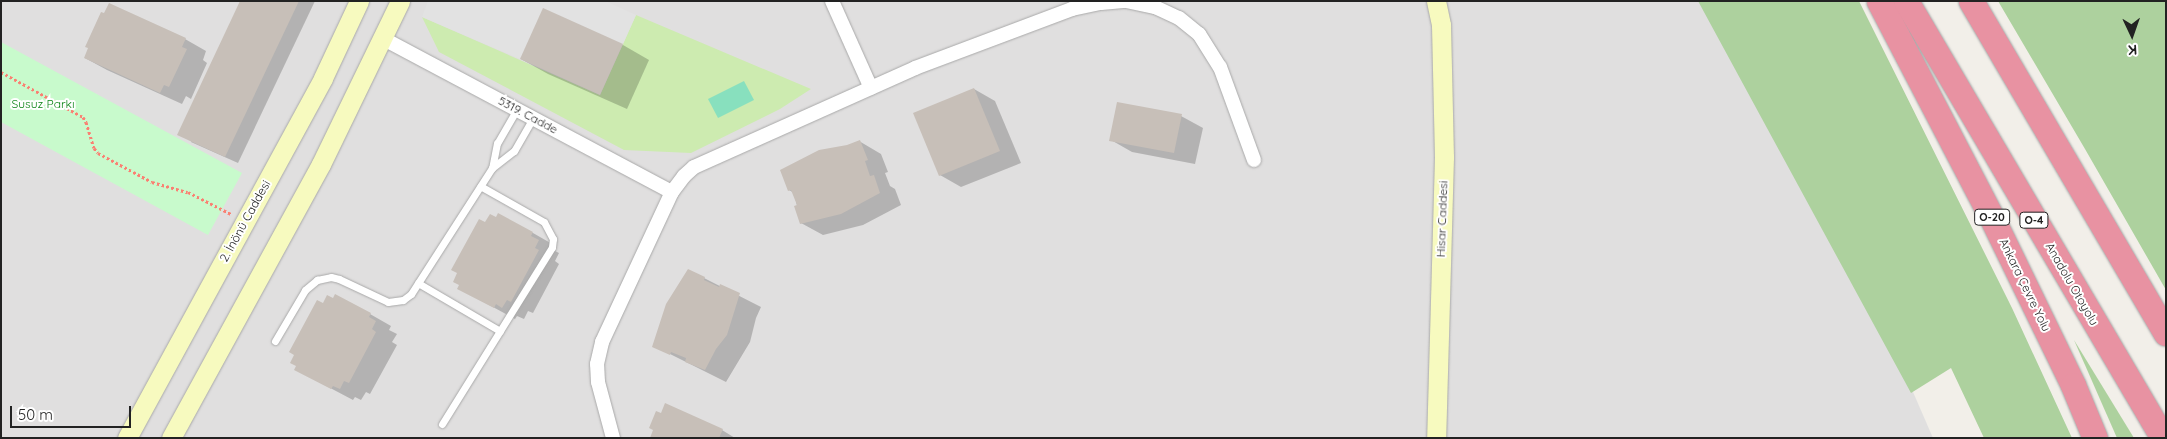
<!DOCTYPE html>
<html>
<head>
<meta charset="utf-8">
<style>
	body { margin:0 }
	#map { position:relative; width:2167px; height:439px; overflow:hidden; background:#f2efe9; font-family:Quicksand,sans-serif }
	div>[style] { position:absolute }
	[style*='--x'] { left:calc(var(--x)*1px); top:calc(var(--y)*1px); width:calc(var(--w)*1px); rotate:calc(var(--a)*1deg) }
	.residential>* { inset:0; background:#e0dfdf }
	.grass>* { inset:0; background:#cdebb0 }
	.forest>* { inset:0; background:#add19e }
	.park>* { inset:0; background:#c8facc }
	.pitch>* { inset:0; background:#88e0be }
	.parking>* { inset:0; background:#e2e2e2 }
	.shadow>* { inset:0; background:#0003 }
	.building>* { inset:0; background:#c7bfb8 }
	.path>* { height:3px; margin-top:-1.5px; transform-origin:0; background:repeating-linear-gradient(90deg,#fa8072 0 2.5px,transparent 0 5px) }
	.roads { filter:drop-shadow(0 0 1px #a9a9a9) drop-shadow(0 0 1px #a9a9a9) }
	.lane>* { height:7px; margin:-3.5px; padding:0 3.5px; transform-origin:3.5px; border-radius:3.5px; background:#fff }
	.street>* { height:14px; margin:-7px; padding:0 7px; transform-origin:7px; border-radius:7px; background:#fff }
	.secondary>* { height:19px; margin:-9.5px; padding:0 9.5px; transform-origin:9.5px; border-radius:9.5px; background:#f7fabf }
	.highway>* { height:25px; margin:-12.5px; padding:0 12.5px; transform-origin:12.5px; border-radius:12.5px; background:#e892a2 }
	span { translate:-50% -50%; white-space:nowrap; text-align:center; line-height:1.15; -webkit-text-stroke:4px #fff; paint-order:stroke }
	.shield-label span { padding:1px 4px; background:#fff; border:1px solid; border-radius:4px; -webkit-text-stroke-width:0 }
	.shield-label { font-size:11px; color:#222; font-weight:700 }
	.park-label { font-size:12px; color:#0c8416 }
	.street-label { font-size:12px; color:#222 }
	.frame { position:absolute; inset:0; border:2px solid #222; pointer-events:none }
	.north { position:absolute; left:2107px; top:10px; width:50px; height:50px; -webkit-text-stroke:4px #fff; paint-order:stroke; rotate:177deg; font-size:14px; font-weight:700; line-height:20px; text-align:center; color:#222 }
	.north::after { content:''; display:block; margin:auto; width:18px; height:22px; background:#222; clip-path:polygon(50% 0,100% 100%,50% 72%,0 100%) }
	.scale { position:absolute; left:10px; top:406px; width:121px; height:22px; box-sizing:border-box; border:2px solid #222; border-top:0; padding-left:6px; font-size:15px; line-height:18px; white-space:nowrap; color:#222; -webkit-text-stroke:4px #fff; paint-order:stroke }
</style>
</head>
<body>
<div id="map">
	<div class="residential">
		<i style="clip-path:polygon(1px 1px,1722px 1px,1807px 148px,1933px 438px,1px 438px)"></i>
	</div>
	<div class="grass">
		<i style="clip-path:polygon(636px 15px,811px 89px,780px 109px,691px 153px,624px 150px,439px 52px,422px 17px,600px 95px)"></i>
	</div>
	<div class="forest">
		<i style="clip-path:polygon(1698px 1px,1859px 1px,2012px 308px,2072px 438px,1984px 438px,1951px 368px,1911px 393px)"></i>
		<i style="clip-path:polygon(1998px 1px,2166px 1px,2166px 290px,2085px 149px)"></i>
		<i style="clip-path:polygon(2074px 340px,2134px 438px,2117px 438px)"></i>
	</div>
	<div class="park">
		<i style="clip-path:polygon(1px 42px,242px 173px,208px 235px,1px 122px)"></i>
	</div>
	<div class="pitch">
		<i style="clip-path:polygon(744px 81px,754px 100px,718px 118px,708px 99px)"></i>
	</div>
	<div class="parking">
		<i style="clip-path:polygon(428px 1px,605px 1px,636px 15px,623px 44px,543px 8px,520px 59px,422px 17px)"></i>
	</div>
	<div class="shadow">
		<i style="clip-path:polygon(241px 1px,315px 1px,238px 163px,191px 142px)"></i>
		<i style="clip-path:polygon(185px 39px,206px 51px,203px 60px,207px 63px,191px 99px,186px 96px,182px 104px,107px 70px,85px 58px)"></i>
		<i style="clip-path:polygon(623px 45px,649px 60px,627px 109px,548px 74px,521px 59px)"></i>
		<i style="clip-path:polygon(974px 89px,995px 101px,1021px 163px,961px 187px,940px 175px)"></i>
		<i style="clip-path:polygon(1181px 116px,1203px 128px,1195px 164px,1132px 152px,1111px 140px)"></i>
		<i style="clip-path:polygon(859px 141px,881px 154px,888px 172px,885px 173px,890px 186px,895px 189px,901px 205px,863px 225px,823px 235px,801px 223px,794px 193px,789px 190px,847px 146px)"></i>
		<i style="clip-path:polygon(486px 224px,533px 233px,554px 245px,551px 249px,559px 253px,555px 261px,559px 264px,533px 313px,528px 311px,524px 319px,517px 316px,515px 319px,480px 300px)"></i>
		<i style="clip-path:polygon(704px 278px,761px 307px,756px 318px,750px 342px,726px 382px,654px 346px)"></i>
		<i style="clip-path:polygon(324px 305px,370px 314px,391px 326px,389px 330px,397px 334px,392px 342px,397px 345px,370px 394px,366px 392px,361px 400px,355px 397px,353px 400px,317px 381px)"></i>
		<i style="clip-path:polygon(722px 430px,735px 438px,651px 438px)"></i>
	</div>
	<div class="building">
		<i style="clip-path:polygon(240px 1px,299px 1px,225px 157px,177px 135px)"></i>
		<i style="clip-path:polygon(109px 3px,186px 38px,182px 47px,187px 49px,169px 87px,164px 85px,160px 93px,84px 58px,88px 48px,85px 47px,101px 12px,104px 13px)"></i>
		<i style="clip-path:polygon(543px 8px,623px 44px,600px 95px,520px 59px)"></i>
		<i style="clip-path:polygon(974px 88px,1000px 151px,939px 176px,913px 113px)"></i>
		<i style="clip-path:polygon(1117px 102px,1182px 114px,1174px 153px,1109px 141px)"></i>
		<i style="clip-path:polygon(860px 140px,868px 160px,865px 161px,870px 176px,874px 175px,880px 193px,841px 214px,800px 224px,794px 206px,797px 205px,791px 190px,788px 191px,780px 170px,819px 150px,847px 145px)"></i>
		<i style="clip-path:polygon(498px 213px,533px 232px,531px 236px,539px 240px,535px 248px,539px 250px,511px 302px,507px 300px,502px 308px,496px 304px,494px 308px,457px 289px,459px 285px,453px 282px,457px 273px,451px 270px,479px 219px,485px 222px,490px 214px,496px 217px)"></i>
		<i style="clip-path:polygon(688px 269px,705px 277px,704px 280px,719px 287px,720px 284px,740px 293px,727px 335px,716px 349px,705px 370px,685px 362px,686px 358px,671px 352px,670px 355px,652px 347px,666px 304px)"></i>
		<i style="clip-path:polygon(335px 294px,371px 313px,369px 317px,376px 321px,372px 329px,376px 332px,349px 383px,344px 381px,340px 389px,333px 386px,331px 389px,294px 370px,296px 366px,290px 363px,294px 355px,289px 352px,317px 300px,323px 303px,327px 295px,333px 298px)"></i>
		<i style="clip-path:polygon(665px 403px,723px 429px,719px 438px,650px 438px,653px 430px,649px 428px,656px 411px,661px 413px)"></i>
	</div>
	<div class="path">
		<i style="--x:1;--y:72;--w:94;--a:28.8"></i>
		<i style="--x:83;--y:117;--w:6;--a:59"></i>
		<i style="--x:86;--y:122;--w:27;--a:73"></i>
		<i style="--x:94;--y:148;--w:6;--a:51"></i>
		<i style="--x:98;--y:153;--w:61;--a:28.2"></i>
		<i style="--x:152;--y:182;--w:37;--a:16"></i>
		<i style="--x:188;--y:192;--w:48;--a:27.1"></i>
	</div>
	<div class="roads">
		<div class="lane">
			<i style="--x:517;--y:109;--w:39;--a:120"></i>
			<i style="--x:497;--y:143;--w:25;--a:101"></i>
			<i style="--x:492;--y:168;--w:28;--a:-38"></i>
			<i style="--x:514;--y:151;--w:38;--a:-60"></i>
			<i style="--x:418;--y:283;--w:95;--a:30.3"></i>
			<i style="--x:275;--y:341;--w:59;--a:-59.5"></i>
			<i style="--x:305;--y:290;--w:16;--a:-40"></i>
			<i style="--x:317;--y:280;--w:14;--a:-12"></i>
			<i style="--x:331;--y:277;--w:8;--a:14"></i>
			<i style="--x:339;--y:279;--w:54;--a:25.1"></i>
			<i style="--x:388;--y:302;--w:15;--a:-8"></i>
			<i style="--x:403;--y:300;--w:10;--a:-37"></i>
			<i style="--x:411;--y:294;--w:150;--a:-57.3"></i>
			<i style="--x:442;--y:424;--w:208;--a:-58.1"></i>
			<i style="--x:552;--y:247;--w:8;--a:-83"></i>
			<i style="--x:553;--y:239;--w:19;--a:-118"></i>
			<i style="--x:544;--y:222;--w:73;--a:-150.6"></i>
		</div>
		<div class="street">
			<i style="--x:832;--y:1;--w:95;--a:65.9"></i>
			<i style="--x:384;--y:39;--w:326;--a:28"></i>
			<i style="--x:613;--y:438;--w:58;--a:-105"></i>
			<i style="--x:598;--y:382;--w:18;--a:-93"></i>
			<i style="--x:597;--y:364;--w:23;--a:-77"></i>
			<i style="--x:602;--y:342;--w:166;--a:-65"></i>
			<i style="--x:672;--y:192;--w:20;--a:-53"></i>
			<i style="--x:684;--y:176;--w:13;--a:-42"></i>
			<i style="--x:694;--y:167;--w:242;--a:-24.1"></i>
			<i style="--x:915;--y:68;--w:168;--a:-20.6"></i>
			<i style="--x:1072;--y:9;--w:30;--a:-12"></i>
			<i style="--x:1101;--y:3;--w:25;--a:-5"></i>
			<i style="--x:1126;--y:1;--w:30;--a:12"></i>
			<i style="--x:1155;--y:7;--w:26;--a:25"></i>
			<i style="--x:1179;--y:18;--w:26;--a:39"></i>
			<i style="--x:1199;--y:34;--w:39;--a:58"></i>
			<i style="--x:1220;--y:67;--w:99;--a:69.9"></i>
		</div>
		<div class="secondary">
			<i style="--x:1436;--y:1;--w:25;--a:78"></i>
			<i style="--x:1441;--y:25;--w:132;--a:88.7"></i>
			<i style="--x:1444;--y:157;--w:281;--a:91.6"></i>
			<i style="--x:127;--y:438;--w:410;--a:-61.4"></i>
			<i style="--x:323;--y:78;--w:85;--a:-64.9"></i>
			<i style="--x:171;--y:438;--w:312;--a:-61.3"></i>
			<i style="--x:321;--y:164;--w:181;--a:-64.1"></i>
		</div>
		<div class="highway">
			<i style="--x:1879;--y:1;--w:242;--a:62.5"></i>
			<i style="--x:1991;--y:216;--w:188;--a:64.1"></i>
			<i style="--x:2073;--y:385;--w:57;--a:67.5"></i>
			<i style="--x:1906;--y:1;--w:507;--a:59.54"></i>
			<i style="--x:1971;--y:1;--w:385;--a:59.6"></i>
		</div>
	</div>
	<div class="shield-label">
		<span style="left:1992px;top:217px">O-20</span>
		<span style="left:2034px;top:220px">O-4</span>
	</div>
	<div class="park-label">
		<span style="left:43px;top:104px">Susuz Parkı</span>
	</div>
	<div class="street-label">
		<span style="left:528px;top:115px;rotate:28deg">5319. Cadde</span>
		<span style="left:1442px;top:219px;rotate:-88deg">Hisar Caddesi</span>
		<span style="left:245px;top:221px;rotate:-61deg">2. İnönü Caddesi</span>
		<span style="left:2072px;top:284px;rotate:60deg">Anadolu Otoyolu</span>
		<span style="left:2025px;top:285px;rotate:64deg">Ankara Çevre Yolu</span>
	</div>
	<div class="frame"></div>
	<div class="north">K</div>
	<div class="scale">50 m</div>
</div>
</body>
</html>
